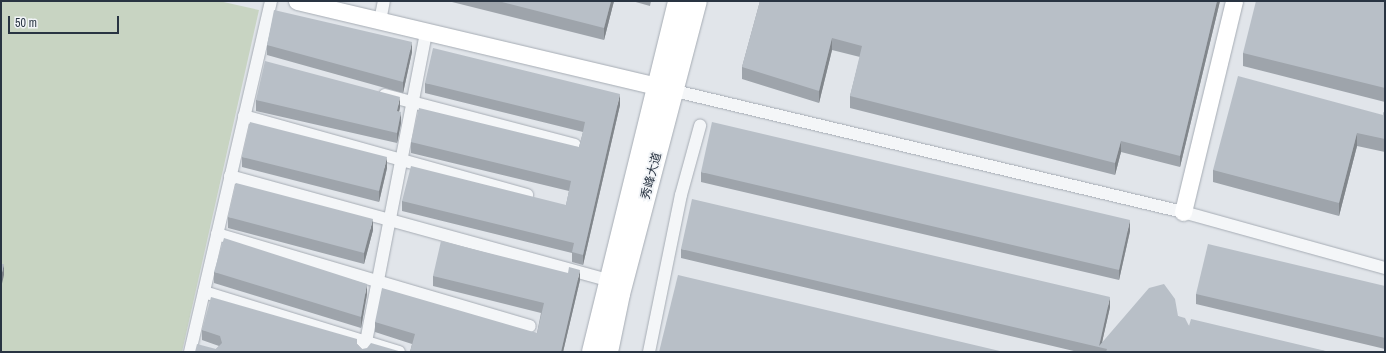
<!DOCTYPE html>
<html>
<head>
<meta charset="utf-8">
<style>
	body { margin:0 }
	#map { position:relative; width:1386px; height:353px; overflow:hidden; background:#e1e5ea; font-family:"Archivo Narrow","Noto Sans SC",sans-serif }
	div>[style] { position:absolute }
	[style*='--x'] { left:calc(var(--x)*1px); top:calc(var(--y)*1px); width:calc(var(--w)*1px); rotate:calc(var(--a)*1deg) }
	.green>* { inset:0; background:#c8d4c2 }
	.roads { filter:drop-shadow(0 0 1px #a6acb4) drop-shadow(0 0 1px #a6acb4) }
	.street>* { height:12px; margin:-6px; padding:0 6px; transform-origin:6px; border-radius:6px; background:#f4f6f8 }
	.secondary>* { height:17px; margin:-8.5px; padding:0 8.5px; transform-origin:8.5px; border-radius:8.5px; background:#fff }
	.primary>* { height:20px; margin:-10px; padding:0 10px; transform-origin:10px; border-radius:10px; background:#fff }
	.wall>* { inset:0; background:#9ea4ab }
	.shaded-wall>* { inset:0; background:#81868b }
	.building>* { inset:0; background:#b8bfc7 }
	span { translate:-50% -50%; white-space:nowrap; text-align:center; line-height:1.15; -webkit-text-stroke:3.5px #f1f4f7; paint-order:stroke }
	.street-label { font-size:12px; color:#293442 }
	.frame { position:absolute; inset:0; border:2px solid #293442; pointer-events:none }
	.scale { position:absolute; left:8px; top:16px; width:111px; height:18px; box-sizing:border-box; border:2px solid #293442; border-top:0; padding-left:5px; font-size:12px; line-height:14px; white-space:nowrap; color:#293442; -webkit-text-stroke:3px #f1f4f7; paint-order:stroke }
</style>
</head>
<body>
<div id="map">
	<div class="green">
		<i style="clip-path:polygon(1px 1px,219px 1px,259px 10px,182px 352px,1px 352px)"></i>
	</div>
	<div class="roads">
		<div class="street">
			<i style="--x:380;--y:21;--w:20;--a:-79"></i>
			<i style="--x:675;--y:91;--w:522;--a:13.4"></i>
			<i style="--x:1183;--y:212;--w:210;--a:15.5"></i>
			<i style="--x:385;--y:95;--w:196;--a:14.7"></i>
			<i style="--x:244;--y:116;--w:294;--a:15.6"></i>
			<i style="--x:230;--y:176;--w:392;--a:15.4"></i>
			<i style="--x:217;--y:234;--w:326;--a:16.4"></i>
			<i style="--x:204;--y:292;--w:204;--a:17.1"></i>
			<i style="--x:190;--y:352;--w:360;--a:-77"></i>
			<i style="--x:364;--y:352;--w:326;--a:-79"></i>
			<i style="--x:649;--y:352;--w:160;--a:-78.5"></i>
			<i style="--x:681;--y:195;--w:72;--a:-74.6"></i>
		</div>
		<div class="secondary">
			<i style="--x:297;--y:1;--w:382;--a:13.3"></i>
			<i style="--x:1183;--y:212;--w:217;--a:-76.4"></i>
		</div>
		<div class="primary">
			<i style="--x:592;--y:352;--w:361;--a:-76.2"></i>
			<i style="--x:608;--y:352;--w:59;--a:-78.3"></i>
			<i style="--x:620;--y:294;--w:303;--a:-75.3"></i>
		</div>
	</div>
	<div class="wall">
		<i style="clip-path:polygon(448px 1px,614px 1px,604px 40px)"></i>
		<i style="clip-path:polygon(632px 1px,651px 1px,650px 6px)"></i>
		<i style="clip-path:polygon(760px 1px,1220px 1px,1180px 167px,1121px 152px,1115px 175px,850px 108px,850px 96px,860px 57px,832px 50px,819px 103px,742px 79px,742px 67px)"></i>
		<i style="clip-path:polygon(1385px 1px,1385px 102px,1243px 66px,1243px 53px)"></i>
		<i style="clip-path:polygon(267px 45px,412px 52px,403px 93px,267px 55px)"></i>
		<i style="clip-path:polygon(425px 83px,620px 105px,583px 265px,572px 262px,572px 253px,402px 211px,402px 201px,566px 205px,569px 191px,411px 153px,411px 142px,579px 147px,583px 132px,425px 93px)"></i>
		<i style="clip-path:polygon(256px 100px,400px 107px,399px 112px,401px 123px,397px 143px,256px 111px)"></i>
		<i style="clip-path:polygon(1385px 113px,1385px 152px,1357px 146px,1339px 216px,1213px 182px,1213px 170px,1383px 115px)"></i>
		<i style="clip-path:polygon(242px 157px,387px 168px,379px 202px,242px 167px)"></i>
		<i style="clip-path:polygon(701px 172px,1130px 231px,1119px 280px,701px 182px)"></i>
		<i style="clip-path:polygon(228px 217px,373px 230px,364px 264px,228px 228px)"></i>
		<i style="clip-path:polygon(681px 249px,1110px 307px,1102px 342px,1178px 316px,1189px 326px,1330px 352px,1078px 352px,681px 258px)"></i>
		<i style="clip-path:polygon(214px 272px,367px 294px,361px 328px,214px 283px)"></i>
		<i style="clip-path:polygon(433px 276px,580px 280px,563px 352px,410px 352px,412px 344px,375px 332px,375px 322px,537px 333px,541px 313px,433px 286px)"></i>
		<i style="clip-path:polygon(1385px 286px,1385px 349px,1196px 304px,1196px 294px)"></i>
		<i style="clip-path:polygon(202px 330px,357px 344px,362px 349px,402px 352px,216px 349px,219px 346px,202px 340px)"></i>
	</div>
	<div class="shaded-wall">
		<i style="clip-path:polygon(611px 1px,614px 1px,604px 40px,604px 28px)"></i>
		<i style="clip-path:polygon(1217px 1px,1220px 1px,1180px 167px,1180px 156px)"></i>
		<i style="clip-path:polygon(832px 38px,832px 50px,819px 103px,819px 91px)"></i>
		<i style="clip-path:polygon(412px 42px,412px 52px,403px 93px,403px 82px)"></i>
		<i style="clip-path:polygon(620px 94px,620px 105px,583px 265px,583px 255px)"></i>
		<i style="clip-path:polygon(400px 97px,400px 107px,397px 122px,397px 111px)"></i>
		<i style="clip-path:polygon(401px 112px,401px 123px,397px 143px,397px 133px)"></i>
		<i style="clip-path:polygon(1357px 133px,1357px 146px,1339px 216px,1339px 203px)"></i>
		<i style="clip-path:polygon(1121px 141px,1121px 152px,1115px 175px,1115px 163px)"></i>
		<i style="clip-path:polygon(387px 157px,387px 168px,379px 202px,379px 191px)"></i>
		<i style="clip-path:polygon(373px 219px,373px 230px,364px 264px,364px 253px)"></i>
		<i style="clip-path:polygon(1130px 220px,1130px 231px,1119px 280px,1119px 270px)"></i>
		<i style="clip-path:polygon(4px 264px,4px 275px,1px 288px,1px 277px)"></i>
		<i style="clip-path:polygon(580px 270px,580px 280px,563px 352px,561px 352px)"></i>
		<i style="clip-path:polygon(367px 284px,367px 294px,361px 328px,361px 317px)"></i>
		<i style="clip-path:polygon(1110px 297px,1110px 307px,1101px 347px,1099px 347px)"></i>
	</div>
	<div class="building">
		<i style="clip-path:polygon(498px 1px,611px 1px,604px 28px)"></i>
		<i style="clip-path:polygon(760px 1px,1217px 1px,1180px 156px,1121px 141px,1115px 163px,850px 96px,862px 46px,832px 38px,819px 91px,742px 67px)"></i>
		<i style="clip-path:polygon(1256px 1px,1385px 1px,1385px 88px,1243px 53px)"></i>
		<i style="clip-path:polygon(274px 10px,412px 42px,403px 82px,267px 45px)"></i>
		<i style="clip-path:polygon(433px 48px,620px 94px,583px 255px,572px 252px,574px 243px,402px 201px,411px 166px,566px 205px,571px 181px,411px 142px,419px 108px,579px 147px,582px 136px,585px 122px,425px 83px)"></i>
		<i style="clip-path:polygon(265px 61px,400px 97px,397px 111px,401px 112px,397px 133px,256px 100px)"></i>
		<i style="clip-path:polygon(1238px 76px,1383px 115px,1383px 112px,1385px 113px,1385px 139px,1357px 133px,1339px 203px,1213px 170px)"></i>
		<i style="clip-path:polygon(250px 122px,387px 157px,379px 191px,242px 157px)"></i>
		<i style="clip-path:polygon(712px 122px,1130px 220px,1119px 270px,701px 172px)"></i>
		<i style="clip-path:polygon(236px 183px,373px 219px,364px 253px,228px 217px)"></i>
		<i style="clip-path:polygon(692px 199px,1110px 297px,1099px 346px,1149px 288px,1164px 284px,1175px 299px,1178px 316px,1185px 318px,1189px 326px,1191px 319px,1330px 352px,1106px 352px,1107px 349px,681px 249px)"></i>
		<i style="clip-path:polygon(224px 238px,367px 284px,361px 317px,214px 272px)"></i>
		<i style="clip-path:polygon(441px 241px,568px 273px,569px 267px,580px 270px,561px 352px,410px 352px,415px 334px,375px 322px,382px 288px,537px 333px,544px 303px,433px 276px)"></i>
		<i style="clip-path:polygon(1208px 244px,1385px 286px,1385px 338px,1196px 294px)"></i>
		<i style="clip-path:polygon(1px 264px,4px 264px,1px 277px)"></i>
		<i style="clip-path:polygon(678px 275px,1004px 352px,659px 352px)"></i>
		<i style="clip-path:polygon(211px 297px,357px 339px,357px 344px,362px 349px,367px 348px,371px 343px,402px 352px,195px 352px,197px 344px,216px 349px,222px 343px,220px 336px,202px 330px)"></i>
	</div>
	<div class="street-label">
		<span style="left:652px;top:176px;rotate:-75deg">秀峰大道</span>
	</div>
	<div class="frame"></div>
	<div class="scale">50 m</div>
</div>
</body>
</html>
